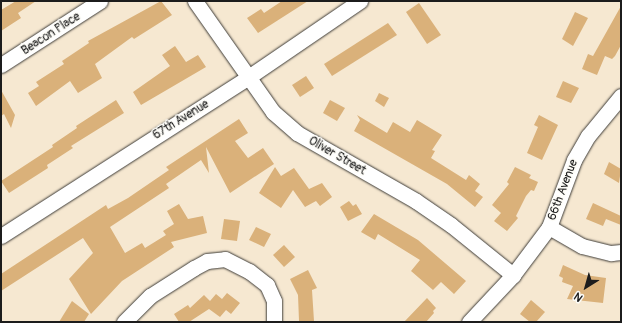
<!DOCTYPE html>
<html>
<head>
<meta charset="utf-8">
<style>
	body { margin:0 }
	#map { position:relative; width:622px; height:323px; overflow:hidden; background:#f6e8d1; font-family:Pangolin,sans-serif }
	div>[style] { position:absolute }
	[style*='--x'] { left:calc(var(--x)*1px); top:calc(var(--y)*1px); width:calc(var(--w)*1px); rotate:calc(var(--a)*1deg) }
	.building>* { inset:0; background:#dab17a }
	.roads { filter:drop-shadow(0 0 1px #3d3b37) drop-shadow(0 0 1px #3d3b37) }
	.minor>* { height:15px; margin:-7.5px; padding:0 7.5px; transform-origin:7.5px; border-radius:7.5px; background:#fff }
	span { translate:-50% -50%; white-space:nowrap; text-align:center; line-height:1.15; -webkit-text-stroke:3px #fdfcf7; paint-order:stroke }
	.street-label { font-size:12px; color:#1c1c1c }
	.frame { position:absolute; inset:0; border:2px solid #1c1c1c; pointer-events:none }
	.north { position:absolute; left:566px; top:267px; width:40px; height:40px; -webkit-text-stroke:3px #fdfcf7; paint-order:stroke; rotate:217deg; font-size:11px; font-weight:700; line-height:16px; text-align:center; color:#1c1c1c }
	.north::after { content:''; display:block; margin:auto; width:14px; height:18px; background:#1c1c1c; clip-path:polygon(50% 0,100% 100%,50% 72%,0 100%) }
</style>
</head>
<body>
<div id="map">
	<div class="building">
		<i style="clip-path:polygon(16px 1px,36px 1px,18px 13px,21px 18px,1px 31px,1px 10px)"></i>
		<i style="clip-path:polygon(161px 1px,172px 15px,134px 39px,132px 37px,95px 64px,102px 78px,78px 93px,70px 81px,36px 106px,28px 93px,39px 86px,36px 82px,64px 64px,62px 61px,89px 43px,88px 41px)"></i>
		<i style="clip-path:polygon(282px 1px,308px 1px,258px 33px,247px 18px,261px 9px,264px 13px)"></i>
		<i style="clip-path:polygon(419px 3px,441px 35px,427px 44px,406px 12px)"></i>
		<i style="clip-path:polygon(621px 6px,621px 45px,615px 56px,612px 59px,605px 56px,597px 75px,582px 69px,588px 54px,593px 56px)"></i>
		<i style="clip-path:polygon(575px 12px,588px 18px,573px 46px,562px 39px)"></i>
		<i style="clip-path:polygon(388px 23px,397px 35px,332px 76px,324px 64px)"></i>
		<i style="clip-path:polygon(175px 46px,186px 62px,198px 55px,206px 67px,141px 105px,133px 92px,170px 66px,162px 55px)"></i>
		<i style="clip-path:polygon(306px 76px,314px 88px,300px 97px,292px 85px)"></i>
		<i style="clip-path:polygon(563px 81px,579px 88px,571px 103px,556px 97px)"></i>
		<i style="clip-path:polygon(1px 90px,15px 115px,11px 128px,4px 114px,1px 116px)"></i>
		<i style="clip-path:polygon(379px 93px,389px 98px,384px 107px,375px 101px)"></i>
		<i style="clip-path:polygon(116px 100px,124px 113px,71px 146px,73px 148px,47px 165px,48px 168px,9px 193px,1px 181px,53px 147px,52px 145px,77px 128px,76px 126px)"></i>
		<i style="clip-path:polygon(330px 100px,345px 108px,337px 121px,323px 113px)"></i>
		<i style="clip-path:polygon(357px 115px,387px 133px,393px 122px,410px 132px,417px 120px,442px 135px,432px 150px,435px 151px,431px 158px,466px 180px,469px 175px,480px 184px,475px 191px,483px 197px,475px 207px,447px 184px,354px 131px,360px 120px)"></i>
		<i style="clip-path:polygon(539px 115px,558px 125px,542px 160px,527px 153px,538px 127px,534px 125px)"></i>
		<i style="clip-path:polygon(239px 119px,248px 133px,235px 141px,248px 158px,263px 148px,274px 164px,230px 193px,206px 147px,209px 173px,201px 160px,166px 184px,169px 188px,110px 227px,125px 253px,142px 243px,145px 248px,166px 235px,163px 231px,174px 224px,167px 211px,179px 204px,188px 219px,203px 216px,207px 233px,171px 242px,174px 247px,122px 281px,91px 314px,69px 279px,93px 253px,83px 238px,1px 291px,1px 274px,106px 205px,108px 209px,128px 198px,169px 170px,166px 167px)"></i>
		<i style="clip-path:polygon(609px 162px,621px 169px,619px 183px,604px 174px)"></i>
		<i style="clip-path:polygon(275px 167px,281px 176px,294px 168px,309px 189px,322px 183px,332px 197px,320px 206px,316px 201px,305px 207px,293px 190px,281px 208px,259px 193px)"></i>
		<i style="clip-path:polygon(515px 167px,531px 175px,529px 178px,538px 182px,534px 191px,531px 190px,526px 196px,516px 216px,518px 218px,507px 231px,494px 221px,501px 213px,492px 205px,509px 184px,507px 182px)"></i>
		<i style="clip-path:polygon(349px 201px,353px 206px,356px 204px,362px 214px,348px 221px,340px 207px)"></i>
		<i style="clip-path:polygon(593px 203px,621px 216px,621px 225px,606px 219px,603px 226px,586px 219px)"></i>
		<i style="clip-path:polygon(374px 214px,418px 240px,466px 281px,454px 294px,441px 282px,433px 290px,411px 271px,420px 260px,378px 234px,375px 240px,361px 232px)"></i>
		<i style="clip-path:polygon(224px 219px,240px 221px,237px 241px,221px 239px)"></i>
		<i style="clip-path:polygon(256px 227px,271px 234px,264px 247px,249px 240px)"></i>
		<i style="clip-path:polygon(284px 245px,295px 257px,284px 267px,273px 255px)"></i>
		<i style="clip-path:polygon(563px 265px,585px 275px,606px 278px,603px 303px,567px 299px,573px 286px,562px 282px,563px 278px,559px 276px)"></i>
		<i style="clip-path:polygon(308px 270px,317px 288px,312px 290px,314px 321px,299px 321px,298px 295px,290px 279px)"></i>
		<i style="clip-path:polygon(227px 293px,240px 303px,231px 314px,226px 310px,220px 317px,209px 309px,189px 322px,179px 322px,174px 314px,188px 305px,190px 308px,204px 295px,210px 301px,216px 294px,222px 299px)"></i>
		<i style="clip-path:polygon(427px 298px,436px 308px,433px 311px,434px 313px,426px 322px,404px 322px)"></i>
		<i style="clip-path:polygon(531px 300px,545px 312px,536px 322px,530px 322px,520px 314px)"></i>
		<i style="clip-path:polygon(72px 301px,89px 314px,84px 322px,59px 322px)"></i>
	</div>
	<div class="roads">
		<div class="minor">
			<i style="--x:195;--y:1;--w:136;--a:54.9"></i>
			<i style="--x:273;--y:112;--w:32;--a:41"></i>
			<i style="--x:297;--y:133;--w:137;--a:29.7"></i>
			<i style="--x:416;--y:201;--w:42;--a:34.4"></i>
			<i style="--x:451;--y:225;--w:80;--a:38.9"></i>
			<i style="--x:1;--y:65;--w:118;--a:-32.9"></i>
			<i style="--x:549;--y:227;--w:38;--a:30"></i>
			<i style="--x:582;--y:246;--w:30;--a:14"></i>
			<i style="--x:611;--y:253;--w:10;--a:-6"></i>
			<i style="--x:1;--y:236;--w:292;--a:-32.7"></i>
			<i style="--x:247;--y:78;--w:137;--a:-34.3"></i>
			<i style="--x:124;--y:322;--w:37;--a:-45"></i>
			<i style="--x:150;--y:296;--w:52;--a:-32.5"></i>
			<i style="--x:194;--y:268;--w:15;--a:-28"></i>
			<i style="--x:207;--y:261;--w:18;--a:-6"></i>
			<i style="--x:225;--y:259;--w:27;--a:27"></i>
			<i style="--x:249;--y:271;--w:23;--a:38"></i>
			<i style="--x:267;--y:285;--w:17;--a:66"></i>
			<i style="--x:274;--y:301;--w:21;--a:90"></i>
			<i style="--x:469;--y:322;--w:64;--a:-46.9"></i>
			<i style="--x:513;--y:275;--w:60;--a:-53.1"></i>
			<i style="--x:549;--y:227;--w:72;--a:-69.5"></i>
			<i style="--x:574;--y:160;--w:28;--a:-60"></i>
			<i style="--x:588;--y:136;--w:52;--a:-50.5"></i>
		</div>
	</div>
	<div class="street-label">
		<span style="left:51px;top:34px;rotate:-33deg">Beacon Place</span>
		<span style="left:181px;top:120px;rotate:-32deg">67th Avenue</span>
		<span style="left:337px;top:156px;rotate:30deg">Oliver Street</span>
		<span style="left:563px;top:190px;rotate:-69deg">66th Avenue</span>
	</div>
	<div class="frame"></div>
	<div class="north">N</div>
</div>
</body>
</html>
